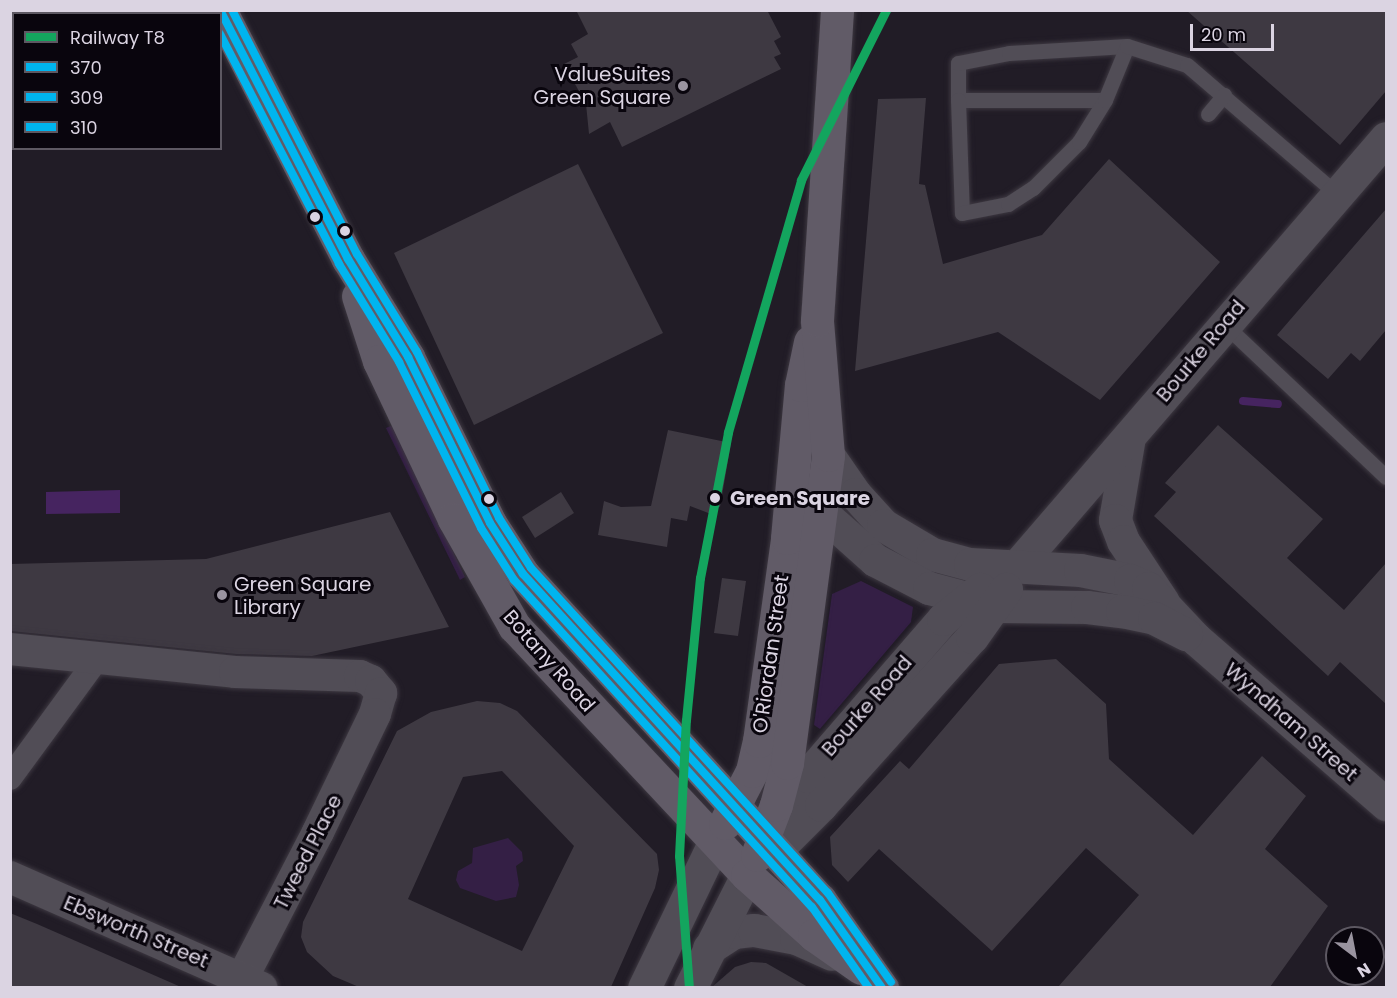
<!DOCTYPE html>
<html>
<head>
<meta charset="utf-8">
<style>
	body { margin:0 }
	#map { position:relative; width:1397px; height:998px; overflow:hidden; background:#211c26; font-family:Poppins,sans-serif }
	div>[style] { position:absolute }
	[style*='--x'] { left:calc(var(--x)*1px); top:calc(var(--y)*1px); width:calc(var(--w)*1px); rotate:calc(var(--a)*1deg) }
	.green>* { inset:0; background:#341f45 }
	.water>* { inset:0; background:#462460 }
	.stream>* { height:8px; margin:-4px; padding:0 4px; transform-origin:4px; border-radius:4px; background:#462460 }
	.building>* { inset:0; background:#3e3942 }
	.roads { filter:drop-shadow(0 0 2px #3d3841) drop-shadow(0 0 2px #3d3841) }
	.service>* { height:15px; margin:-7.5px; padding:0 7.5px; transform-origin:7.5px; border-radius:7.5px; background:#514d56 }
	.pedestrian>* { height:24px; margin:-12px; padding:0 12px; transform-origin:12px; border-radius:12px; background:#514d56 }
	.minor>* { height:32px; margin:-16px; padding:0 16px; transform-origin:16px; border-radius:16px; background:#514d56 }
	.tertiary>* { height:33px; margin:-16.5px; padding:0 16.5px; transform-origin:16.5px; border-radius:16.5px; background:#514d56 }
	.secondary>* { height:33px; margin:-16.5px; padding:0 16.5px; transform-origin:16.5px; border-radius:16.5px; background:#514d56 }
	.primary>* { height:33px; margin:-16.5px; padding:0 16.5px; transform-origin:16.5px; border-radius:16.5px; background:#615b67 }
	.bus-1>* { height:8px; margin:-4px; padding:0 4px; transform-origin:4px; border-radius:4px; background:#00b5ef }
	.bus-2>* { height:8px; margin:-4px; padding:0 4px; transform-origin:4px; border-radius:4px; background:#00b5ef }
	.bus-3>* { height:8px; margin:-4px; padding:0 4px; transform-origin:4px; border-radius:4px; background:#00b5ef }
	.rail-1>* { height:9px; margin:-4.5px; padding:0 4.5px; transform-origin:4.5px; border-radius:4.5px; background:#13a55e }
	.dots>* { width:16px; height:16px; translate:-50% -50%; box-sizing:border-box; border:3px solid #09050d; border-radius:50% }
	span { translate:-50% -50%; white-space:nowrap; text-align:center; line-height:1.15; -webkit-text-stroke:6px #09050d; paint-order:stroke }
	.poi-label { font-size:20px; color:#dbd4e2 }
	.right { translate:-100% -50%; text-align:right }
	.left { translate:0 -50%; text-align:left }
	.street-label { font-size:20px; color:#dbd4e2 }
	.stop-label { font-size:20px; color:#dbd4e2; font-weight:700 }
	.frame { position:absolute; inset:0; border:12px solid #dbd4e2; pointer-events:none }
	.legend { position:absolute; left:12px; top:12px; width:210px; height:138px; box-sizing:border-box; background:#09050d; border:2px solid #5d5862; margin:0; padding:8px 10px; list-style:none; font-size:18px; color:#dbd4e2 }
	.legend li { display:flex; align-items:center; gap:12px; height:30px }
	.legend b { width:30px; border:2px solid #5d5862 }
	.north { position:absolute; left:1325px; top:926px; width:60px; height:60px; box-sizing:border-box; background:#09050d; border:2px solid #5d5862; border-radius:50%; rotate:148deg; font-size:16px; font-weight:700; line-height:24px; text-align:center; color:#dbd4e2 }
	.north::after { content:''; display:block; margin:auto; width:21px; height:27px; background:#9a94a0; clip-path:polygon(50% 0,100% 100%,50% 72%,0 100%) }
	.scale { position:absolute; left:1190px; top:24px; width:84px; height:27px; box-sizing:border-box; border:3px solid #dbd4e2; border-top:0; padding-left:8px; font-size:18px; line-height:21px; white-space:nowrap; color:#dbd4e2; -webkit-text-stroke:4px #09050d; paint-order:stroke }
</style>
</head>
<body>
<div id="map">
	<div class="green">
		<i style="clip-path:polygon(393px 425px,465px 577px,460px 580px,386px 428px)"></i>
		<i style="clip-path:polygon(861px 581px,913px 607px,911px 622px,820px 729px,814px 725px,832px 594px)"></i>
		<i style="clip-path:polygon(508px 838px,522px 852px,523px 861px,516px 866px,519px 885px,516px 897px,496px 901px,460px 888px,456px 880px,458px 871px,472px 863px,473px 848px)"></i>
	</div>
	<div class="water">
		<i style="clip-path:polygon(120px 490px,120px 513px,46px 514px,46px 492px)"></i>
	</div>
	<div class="stream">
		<i style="--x:1243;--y:401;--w:35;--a:5"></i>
	</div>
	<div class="building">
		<i style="clip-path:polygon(576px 10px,767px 10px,781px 37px,774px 41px,781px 54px,774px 57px,781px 69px,622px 147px,610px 122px,589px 134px,586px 104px,564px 64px,578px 57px,571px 44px,588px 34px)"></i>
		<i style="clip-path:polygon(1186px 10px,1386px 10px,1386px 91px,1340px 145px)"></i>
		<i style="clip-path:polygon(926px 98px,919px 184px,925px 185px,943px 264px,1042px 235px,1109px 159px,1220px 262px,1100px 400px,998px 332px,855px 371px,878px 99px)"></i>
		<i style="clip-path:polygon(578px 164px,663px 333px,474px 425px,394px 253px)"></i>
		<i style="clip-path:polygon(1386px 209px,1386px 330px,1360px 361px,1351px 353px,1328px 379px,1277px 335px)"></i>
		<i style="clip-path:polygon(1218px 425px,1323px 519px,1287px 558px,1344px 610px,1386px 563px,1386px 704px,1340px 662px,1328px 676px,1154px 516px,1176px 492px,1165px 483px)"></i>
		<i style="clip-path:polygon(668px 430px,731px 443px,720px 507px,713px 506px,711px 514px,690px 506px,687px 521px,671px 518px,667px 547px,598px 535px,604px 501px,621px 507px,651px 506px)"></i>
		<i style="clip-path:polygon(561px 492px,574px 513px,535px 538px,522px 517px)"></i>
		<i style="clip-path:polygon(390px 512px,449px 627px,312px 656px,236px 654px,10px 631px,10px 564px,206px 559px)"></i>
		<i style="clip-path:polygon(722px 578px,746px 581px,738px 636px,714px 633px)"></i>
		<i style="clip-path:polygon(1056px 659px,1106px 704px,1109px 759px,1193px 835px,1262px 756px,1306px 796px,1265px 849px,1328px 906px,1270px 987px,1058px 987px,1139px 895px,1086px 848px,992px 951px,879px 849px,848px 882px,832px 865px,830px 837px,900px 761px,909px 769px,999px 664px)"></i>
		<i style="clip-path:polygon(evenodd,477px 701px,500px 703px,517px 711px,657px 854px,659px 870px,655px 888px,611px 987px,359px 987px,333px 976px,307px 952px,301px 937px,303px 922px,397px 731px,431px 712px,477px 701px,502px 771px,574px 846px,522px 951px,408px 899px,463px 777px,502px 771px)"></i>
		<i style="clip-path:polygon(10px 913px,37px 924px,181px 987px,10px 987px)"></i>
		<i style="clip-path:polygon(751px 962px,766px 963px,808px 987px,712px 987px,735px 967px)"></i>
	</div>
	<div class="roads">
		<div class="service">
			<i style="--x:958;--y:100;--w:37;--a:-90"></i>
			<i style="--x:958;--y:63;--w:52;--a:-11.1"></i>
			<i style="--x:1009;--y:53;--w:118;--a:-3.4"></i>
			<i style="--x:1105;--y:100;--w:147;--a:180"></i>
			<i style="--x:958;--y:100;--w:113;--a:88"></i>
			<i style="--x:962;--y:213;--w:47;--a:-11.1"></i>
			<i style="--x:1008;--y:204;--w:30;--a:-33"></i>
			<i style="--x:1033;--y:188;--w:65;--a:-45"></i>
			<i style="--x:1079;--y:142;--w:49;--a:-58.2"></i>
			<i style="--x:1105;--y:100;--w:58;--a:-67.8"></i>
			<i style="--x:1127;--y:46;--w:63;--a:17.6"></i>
			<i style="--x:1187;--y:65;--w:198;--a:40.7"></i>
			<i style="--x:1208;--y:114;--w:25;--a:-50"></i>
			<i style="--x:1223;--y:323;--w:224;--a:43.4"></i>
		</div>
		<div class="pedestrian">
			<i style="--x:10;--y:778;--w:147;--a:-53.8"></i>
		</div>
		<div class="minor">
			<i style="--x:71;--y:14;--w:8;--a:-30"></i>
			<i style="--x:10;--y:15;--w:11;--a:-27"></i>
			<i style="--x:10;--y:39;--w:4;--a:-14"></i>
			<i style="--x:10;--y:649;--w:226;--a:5.8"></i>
			<i style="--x:235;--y:672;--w:125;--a:1.8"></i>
			<i style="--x:360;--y:676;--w:12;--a:24"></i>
			<i style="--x:371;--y:681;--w:16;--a:50"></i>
			<i style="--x:381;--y:693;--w:22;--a:106"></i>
			<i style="--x:375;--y:714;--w:131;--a:115.8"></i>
			<i style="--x:318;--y:832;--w:176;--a:117.4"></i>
			<i style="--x:10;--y:877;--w:275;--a:23.8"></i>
		</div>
		<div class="tertiary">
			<i style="--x:1129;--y:437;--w:84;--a:99.6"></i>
			<i style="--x:1115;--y:520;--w:22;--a:69"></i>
			<i style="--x:1123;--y:541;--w:73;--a:56.7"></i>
			<i style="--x:1017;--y:566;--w:565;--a:-49.23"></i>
		</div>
		<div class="secondary">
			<i style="--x:828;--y:455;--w:47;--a:55.3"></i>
			<i style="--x:855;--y:494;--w:42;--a:47.9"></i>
			<i style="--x:883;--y:525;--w:57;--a:30.6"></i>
			<i style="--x:932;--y:554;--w:39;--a:15"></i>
			<i style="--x:970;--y:564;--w:110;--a:3.1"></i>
			<i style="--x:1080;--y:570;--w:51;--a:11.3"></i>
			<i style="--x:1130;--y:580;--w:20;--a:24"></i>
			<i style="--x:1148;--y:588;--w:70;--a:46.7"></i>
			<i style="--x:1196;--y:639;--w:252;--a:41"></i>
			<i style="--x:821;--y:512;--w:72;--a:41.6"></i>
			<i style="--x:875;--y:560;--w:61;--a:27.4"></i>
			<i style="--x:929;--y:588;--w:70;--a:14.8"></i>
			<i style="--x:997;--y:606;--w:90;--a:0.6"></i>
			<i style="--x:1087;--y:607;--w:35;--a:7"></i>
			<i style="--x:1122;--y:611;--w:33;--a:12"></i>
			<i style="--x:1154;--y:618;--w:36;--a:27"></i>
			<i style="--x:776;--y:805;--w:42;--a:-43.1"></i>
			<i style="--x:807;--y:776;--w:208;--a:-49.1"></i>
			<i style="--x:943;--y:619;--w:48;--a:-39"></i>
			<i style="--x:776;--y:850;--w:64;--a:-45"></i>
			<i style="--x:821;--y:805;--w:226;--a:-48.1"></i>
			<i style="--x:972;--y:637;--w:59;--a:-54.7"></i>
			<i style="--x:709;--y:948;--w:30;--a:-33"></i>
			<i style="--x:734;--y:932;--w:20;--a:-6"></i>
			<i style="--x:754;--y:930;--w:43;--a:10.8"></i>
			<i style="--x:796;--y:938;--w:39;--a:24"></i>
			<i style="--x:644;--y:988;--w:161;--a:-64.2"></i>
			<i style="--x:690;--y:988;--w:127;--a:-63.2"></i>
		</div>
		<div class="primary">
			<i style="--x:220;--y:10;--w:280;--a:62.8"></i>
			<i style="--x:348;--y:259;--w:115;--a:58.5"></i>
			<i style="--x:408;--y:357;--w:185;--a:63.7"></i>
			<i style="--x:490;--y:523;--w:61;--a:57.1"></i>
			<i style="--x:523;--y:574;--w:441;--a:47.7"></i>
			<i style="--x:820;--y:900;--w:108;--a:54.8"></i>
			<i style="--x:358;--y:296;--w:68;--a:72.1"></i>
			<i style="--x:379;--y:361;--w:175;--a:64.6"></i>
			<i style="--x:454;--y:519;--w:123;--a:60.7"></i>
			<i style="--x:514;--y:626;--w:341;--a:46.9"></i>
			<i style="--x:747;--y:875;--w:90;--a:41.8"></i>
			<i style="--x:814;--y:935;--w:57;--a:35.1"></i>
			<i style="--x:725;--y:823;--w:59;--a:-62.6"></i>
			<i style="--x:752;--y:771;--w:31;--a:-77"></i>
			<i style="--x:759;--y:741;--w:205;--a:-82.1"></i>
			<i style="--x:787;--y:538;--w:154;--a:-84.8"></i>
			<i style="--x:801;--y:385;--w:44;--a:-78.2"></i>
			<i style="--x:757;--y:855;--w:53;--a:-69.2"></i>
			<i style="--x:776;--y:805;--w:43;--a:-75.3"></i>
			<i style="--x:787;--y:763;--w:311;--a:-82.4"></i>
			<i style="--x:828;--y:455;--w:135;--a:-94.7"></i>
			<i style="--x:817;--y:320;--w:311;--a:-86.3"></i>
		</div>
	</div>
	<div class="bus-1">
		<i style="--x:220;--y:10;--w:280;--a:62.8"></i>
		<i style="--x:348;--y:259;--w:115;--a:58.5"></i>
		<i style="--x:408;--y:357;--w:185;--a:63.7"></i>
		<i style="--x:490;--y:523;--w:61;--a:57.1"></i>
		<i style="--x:523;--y:574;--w:441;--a:47.7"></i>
		<i style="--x:820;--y:900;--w:108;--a:54.8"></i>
	</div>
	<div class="bus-2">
		<i style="--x:220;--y:34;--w:259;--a:62.6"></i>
		<i style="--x:339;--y:264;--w:115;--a:58.5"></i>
		<i style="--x:399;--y:362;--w:185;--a:63.7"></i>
		<i style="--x:481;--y:528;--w:62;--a:57.6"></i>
		<i style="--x:514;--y:580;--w:442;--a:47.7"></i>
		<i style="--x:812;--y:907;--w:99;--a:54.9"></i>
	</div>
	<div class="bus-3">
		<i style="--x:232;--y:10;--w:274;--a:62.9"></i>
		<i style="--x:357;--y:254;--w:115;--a:58.5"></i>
		<i style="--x:417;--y:352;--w:185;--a:63.7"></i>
		<i style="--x:499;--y:518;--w:59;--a:57.4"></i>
		<i style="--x:531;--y:568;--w:440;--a:47.6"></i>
		<i style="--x:828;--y:893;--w:109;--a:54.7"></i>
	</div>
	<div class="rail-1">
		<i style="--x:689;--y:988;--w:132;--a:-94.3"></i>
		<i style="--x:679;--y:856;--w:136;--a:-87.1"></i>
		<i style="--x:686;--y:720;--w:143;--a:-84.4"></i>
		<i style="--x:700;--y:578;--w:149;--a:-79.1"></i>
		<i style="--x:728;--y:432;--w:262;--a:-73.8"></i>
		<i style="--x:801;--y:180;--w:190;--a:-63.4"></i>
	</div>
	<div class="dots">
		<i style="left:683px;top:86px;background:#9a94a0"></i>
		<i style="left:315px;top:217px;background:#dbd4e2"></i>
		<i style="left:345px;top:231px;background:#dbd4e2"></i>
		<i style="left:715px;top:498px;background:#dbd4e2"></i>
		<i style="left:489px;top:499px;background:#dbd4e2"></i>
		<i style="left:222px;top:595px;background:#9a94a0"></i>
	</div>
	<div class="poi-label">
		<span class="right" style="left:671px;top:86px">ValueSuites<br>Green Square</span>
		<span class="left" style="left:234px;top:596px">Green Square<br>Library</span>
	</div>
	<div class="street-label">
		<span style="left:1201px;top:351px;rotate:-50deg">Bourke Road</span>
		<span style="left:771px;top:654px;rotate:-82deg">O'Riordan Street</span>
		<span style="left:549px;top:661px;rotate:49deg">Botany Road</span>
		<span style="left:867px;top:706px;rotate:-49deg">Bourke Road</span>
		<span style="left:1291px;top:722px;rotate:41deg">Wyndham Street</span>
		<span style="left:308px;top:852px;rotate:-63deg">Tweed Place</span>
		<span style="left:136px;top:932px;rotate:23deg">Ebsworth Street</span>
	</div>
	<div class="stop-label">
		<span class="left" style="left:730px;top:498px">Green Square</span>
	</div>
	<div class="frame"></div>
	<ul class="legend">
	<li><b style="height:8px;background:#13a55e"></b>Railway T8</li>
	<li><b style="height:8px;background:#00b5ef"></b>370</li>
	<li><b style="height:8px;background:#00b5ef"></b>309</li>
	<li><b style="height:8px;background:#00b5ef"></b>310</li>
	</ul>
	<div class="north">N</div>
	<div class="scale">20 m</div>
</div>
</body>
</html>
